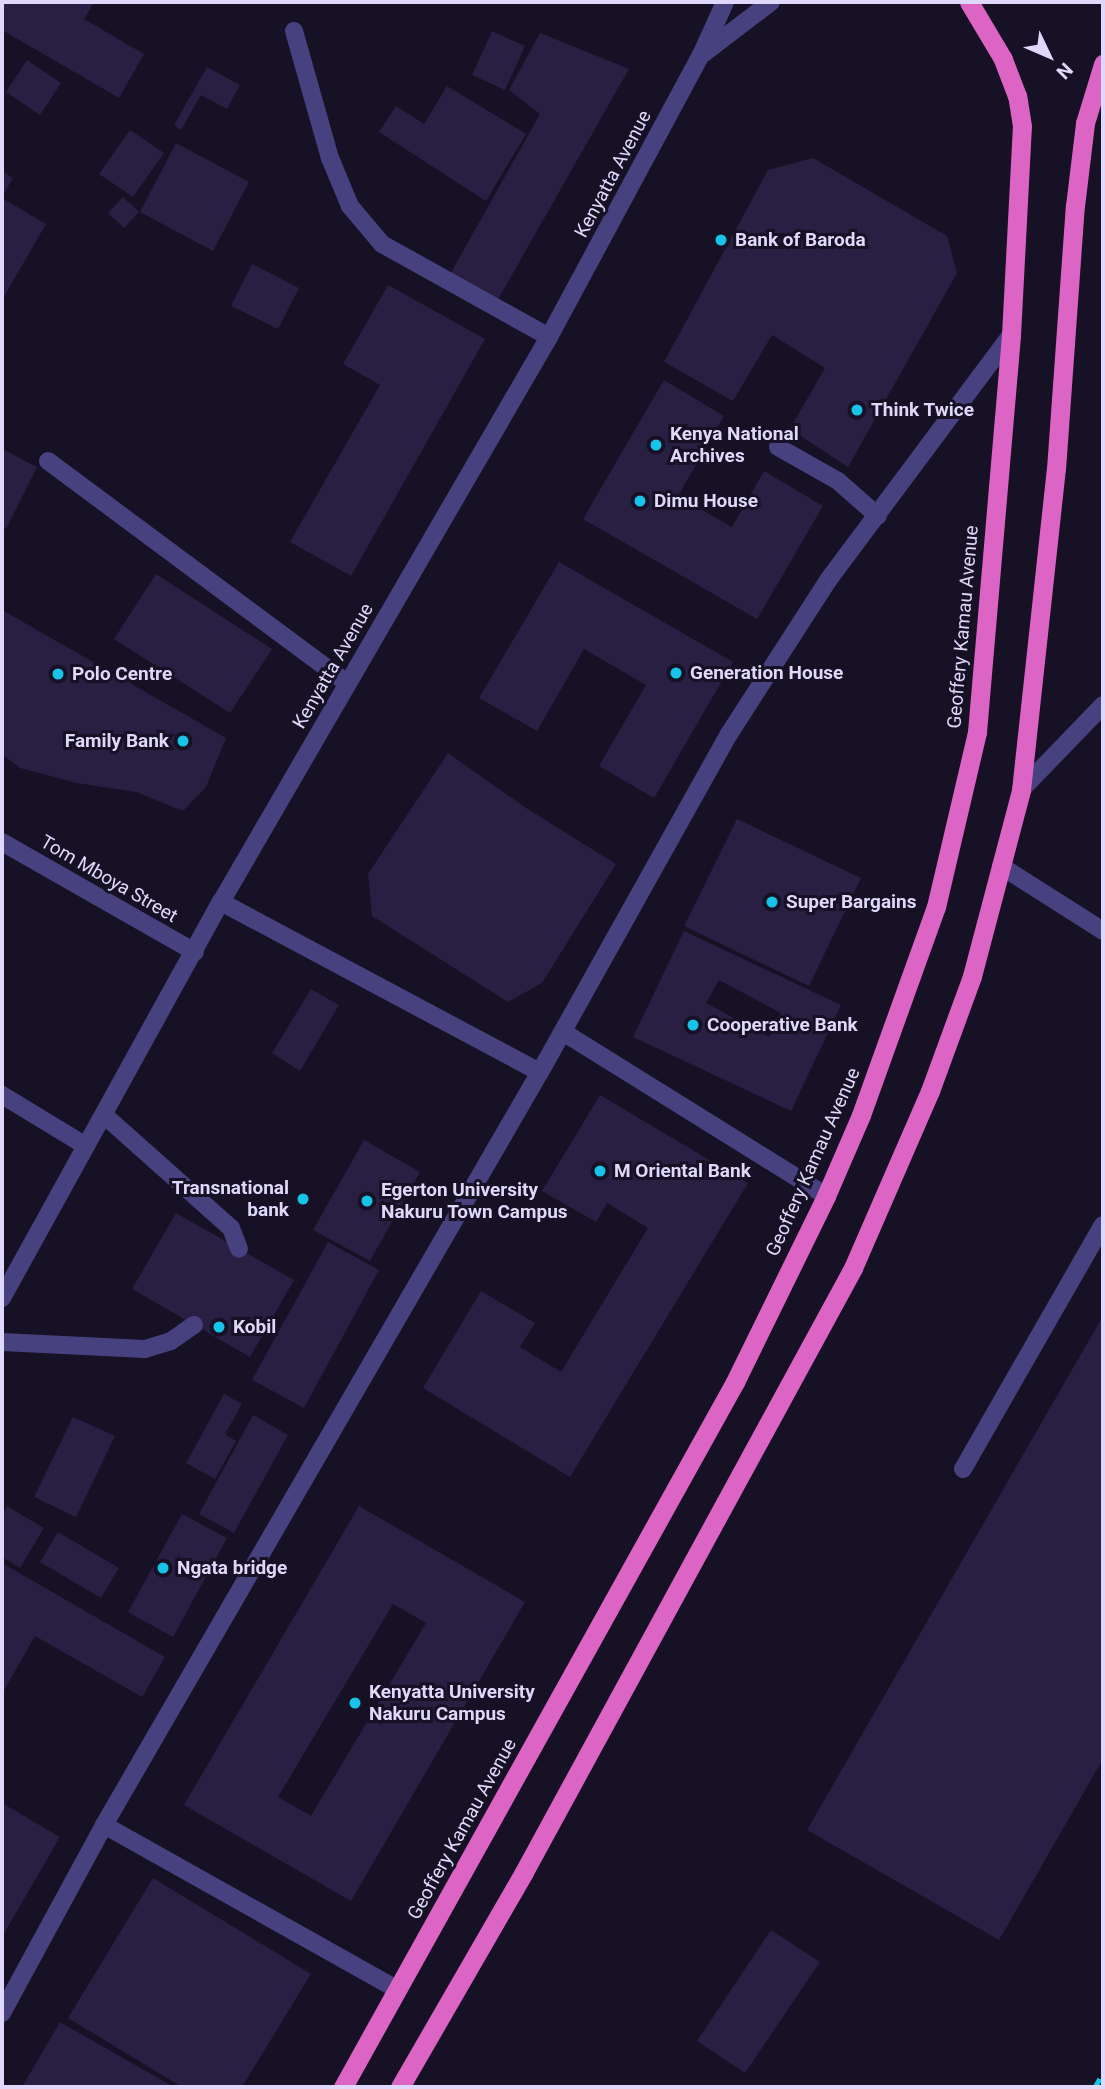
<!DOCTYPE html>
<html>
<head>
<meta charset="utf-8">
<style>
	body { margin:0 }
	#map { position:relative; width:1105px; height:2089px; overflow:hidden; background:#161124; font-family:Roboto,sans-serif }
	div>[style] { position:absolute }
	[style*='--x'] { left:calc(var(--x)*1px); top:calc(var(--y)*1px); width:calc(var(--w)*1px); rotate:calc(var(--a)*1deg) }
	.building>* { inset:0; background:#291f43 }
	.service>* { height:18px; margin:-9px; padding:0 9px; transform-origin:9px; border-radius:9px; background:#48417f }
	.minor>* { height:18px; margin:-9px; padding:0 9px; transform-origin:9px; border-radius:9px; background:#48417f }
	.tertiary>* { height:18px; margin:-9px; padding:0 9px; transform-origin:9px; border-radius:9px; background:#48417f }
	.trunk>* { height:19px; margin:-9.5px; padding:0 9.5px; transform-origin:9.5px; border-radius:9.5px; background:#dc64c5 }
	.rail>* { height:5px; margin-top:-2.5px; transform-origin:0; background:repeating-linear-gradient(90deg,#17c3e9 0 10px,transparent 0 19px) }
	.dots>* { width:19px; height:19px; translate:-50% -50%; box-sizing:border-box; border:4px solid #161124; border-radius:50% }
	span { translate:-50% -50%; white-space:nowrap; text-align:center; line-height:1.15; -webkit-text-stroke:6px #161124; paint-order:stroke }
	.street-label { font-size:19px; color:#dfd8fb }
	.poi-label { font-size:19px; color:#dfd8fb; font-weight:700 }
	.left { translate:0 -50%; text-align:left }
	.right { translate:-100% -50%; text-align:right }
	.frame { position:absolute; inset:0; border:4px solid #dfd8fb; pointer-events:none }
	.north { position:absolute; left:1014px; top:21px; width:70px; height:70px; -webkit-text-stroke:5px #161124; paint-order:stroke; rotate:134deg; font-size:19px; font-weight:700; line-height:28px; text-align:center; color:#dfd8fb }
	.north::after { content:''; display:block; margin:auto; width:24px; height:32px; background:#dfd8fb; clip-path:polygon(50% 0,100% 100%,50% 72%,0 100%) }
</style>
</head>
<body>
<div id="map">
	<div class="building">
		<i style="clip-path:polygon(2px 2px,94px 2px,84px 19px,144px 54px,119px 98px,2px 30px)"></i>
		<i style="clip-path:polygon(492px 31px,525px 46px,505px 90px,472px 75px)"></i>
		<i style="clip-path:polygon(540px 33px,629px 69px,497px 301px,448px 278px,540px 114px,509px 90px)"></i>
		<i style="clip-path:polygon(27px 60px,61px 83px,40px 115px,6px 92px)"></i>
		<i style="clip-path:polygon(207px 67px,240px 85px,227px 109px,201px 95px,181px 130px,174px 125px)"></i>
		<i style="clip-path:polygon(447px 86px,526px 134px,486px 201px,379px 132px,396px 106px,424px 124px)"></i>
		<i style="clip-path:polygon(130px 130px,164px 153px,133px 197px,99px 174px)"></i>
		<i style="clip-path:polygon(176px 143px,249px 182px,213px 251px,140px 212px)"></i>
		<i style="clip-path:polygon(813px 158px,947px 236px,957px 273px,848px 467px,790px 429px,825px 368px,772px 335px,733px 401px,664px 362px,768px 170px)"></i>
		<i style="clip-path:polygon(2px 171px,13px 178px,2px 197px)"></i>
		<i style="clip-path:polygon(123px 197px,139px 212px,124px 228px,108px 213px)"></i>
		<i style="clip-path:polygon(2px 198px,46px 224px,2px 300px)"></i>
		<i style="clip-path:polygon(252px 264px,299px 288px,278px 329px,231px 306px)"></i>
		<i style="clip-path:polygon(388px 285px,485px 339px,351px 576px,290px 542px,380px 385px,343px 364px)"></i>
		<i style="clip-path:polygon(664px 380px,724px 416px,678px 496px,732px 527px,764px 471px,823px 506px,757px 619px,583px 519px)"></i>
		<i style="clip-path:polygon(2px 449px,37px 467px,6px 529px,2px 528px)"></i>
		<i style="clip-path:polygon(559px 562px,733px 662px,654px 798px,599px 766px,646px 685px,584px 649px,537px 731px,479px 698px)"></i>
		<i style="clip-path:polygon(156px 574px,272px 649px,230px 713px,114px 639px)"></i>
		<i style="clip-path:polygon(2px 610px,226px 738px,206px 787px,183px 811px,136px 792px,77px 783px,20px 768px,2px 754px)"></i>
		<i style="clip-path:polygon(448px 753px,526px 808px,616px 864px,542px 983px,508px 1002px,372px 916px,368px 874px)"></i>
		<i style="clip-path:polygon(737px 819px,861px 878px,809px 986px,684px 926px)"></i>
		<i style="clip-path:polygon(evenodd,684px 931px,841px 1005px,791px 1111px,633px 1037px,684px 931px,719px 980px,781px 1013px,769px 1037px,706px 1003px,719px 980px)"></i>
		<i style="clip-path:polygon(311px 989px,339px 1005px,300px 1071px,272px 1053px)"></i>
		<i style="clip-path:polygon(600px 1095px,748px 1183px,570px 1477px,423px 1388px,481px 1291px,535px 1323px,520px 1347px,561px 1372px,648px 1228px,607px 1203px,596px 1222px,542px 1191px)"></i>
		<i style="clip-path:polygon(364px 1140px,420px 1172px,370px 1261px,313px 1230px)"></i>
		<i style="clip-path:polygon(176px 1213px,294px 1280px,250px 1357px,132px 1289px)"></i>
		<i style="clip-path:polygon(328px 1242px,379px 1270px,304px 1408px,252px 1380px)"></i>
		<i style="clip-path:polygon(1103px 1316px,1103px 1759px,999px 1940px,807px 1830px)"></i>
		<i style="clip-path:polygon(224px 1394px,242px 1404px,225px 1434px,236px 1441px,215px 1479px,186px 1463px)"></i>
		<i style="clip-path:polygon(253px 1415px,288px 1435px,234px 1533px,199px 1514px)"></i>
		<i style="clip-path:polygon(73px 1417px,115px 1436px,76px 1517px,34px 1497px)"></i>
		<i style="clip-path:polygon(7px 1506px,44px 1528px,20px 1568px,2px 1557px,2px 1516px)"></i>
		<i style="clip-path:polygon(evenodd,359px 1506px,525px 1602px,351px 1901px,184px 1805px,359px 1506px,393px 1604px,426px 1623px,311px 1816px,278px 1797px,393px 1604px)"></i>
		<i style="clip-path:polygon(182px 1514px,227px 1538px,173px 1637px,128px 1612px)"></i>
		<i style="clip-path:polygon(58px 1532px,119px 1568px,101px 1598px,40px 1562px)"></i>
		<i style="clip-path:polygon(2px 1563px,165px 1657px,142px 1697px,35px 1636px,2px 1694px)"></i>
		<i style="clip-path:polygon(2px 1803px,60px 1837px,2px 1937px)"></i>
		<i style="clip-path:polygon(153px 1878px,311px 1974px,242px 2087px,182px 2087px,68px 2018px)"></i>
		<i style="clip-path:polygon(771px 1930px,820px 1962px,745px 2073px,697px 2041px)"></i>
		<i style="clip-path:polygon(60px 2022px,174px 2087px,22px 2087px)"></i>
	</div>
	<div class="service">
		<i style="--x:294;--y:31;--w:132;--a:74.2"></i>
		<i style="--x:330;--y:158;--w:52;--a:67.4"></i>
		<i style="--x:350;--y:206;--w:50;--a:49.9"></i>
		<i style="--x:382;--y:244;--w:191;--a:29.1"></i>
		<i style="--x:778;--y:447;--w:69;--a:29.5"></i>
		<i style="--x:838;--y:481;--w:53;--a:41.2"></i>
		<i style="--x:48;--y:461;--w:372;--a:36.6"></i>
		<i style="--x:1021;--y:790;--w:118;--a:-46"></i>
		<i style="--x:1001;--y:866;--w:121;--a:32.5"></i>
		<i style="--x:221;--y:902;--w:361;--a:28.1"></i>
		<i style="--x:563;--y:1032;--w:310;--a:31.9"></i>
		<i style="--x:2;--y:1095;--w:98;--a:31.3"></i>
		<i style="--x:104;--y:1115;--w:170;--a:41.7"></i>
		<i style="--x:231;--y:1228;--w:22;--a:69"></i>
		<i style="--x:2;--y:1342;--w:143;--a:2.8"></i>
		<i style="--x:145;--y:1349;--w:27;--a:-17"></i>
		<i style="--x:171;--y:1341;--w:28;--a:-35"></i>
		<i style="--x:963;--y:1469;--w:281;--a:-60.2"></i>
		<i style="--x:104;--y:1825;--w:337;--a:29.3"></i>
		<i style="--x:2;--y:2013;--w:214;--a:-61.5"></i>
		<i style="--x:104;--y:1825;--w:870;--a:-59.93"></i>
		<i style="--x:540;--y:1072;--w:387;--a:-60.8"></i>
		<i style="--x:729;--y:734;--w:184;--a:-57.2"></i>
		<i style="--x:829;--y:579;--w:304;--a:-53.3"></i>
	</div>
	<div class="minor">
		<i style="--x:2;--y:842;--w:222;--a:29.7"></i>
	</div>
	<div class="tertiary">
		<i style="--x:704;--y:53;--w:84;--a:-37.3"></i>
		<i style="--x:2;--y:1298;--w:453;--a:-61.1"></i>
		<i style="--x:221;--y:902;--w:653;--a:-59.86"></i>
		<i style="--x:549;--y:337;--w:320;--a:-61.7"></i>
		<i style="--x:701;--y:55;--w:58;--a:-65.6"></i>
	</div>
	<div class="trunk">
		<i style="--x:343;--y:2087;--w:807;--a:-60.92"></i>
		<i style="--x:735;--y:1382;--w:207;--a:-63.9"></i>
		<i style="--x:826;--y:1196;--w:88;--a:-66.6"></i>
		<i style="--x:861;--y:1115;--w:221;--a:-70.2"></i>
		<i style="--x:936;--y:907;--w:180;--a:-76.8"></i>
		<i style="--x:977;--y:732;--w:398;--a:-85.1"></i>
		<i style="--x:1011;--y:335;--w:209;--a:-87"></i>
		<i style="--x:1022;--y:126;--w:30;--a:-99"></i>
		<i style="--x:1017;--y:96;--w:40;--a:-111"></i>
		<i style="--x:1003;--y:59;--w:66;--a:-120.8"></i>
		<i style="--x:400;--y:2087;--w:248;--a:-60"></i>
		<i style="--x:524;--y:1872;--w:688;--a:-61.42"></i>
		<i style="--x:853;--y:1268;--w:193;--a:-66.5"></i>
		<i style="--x:930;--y:1091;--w:122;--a:-69.9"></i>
		<i style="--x:972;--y:976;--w:192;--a:-75.2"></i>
		<i style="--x:1021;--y:790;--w:323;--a:-83.8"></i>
		<i style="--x:1056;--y:469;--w:264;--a:-85.9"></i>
		<i style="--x:1075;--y:206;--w:84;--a:-83.1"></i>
		<i style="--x:1085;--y:123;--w:62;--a:-73"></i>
	</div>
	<div class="rail">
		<i style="--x:1095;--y:2087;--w:16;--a:-60"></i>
	</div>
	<div class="dots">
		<i style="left:721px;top:240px;background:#17c3e9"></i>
		<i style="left:857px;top:410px;background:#17c3e9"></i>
		<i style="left:656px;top:445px;background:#17c3e9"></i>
		<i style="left:640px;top:501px;background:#17c3e9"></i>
		<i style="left:676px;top:673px;background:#17c3e9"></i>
		<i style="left:58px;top:674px;background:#17c3e9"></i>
		<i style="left:183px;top:741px;background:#17c3e9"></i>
		<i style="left:772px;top:902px;background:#17c3e9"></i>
		<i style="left:693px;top:1025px;background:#17c3e9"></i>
		<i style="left:600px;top:1171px;background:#17c3e9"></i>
		<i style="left:303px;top:1199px;background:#17c3e9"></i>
		<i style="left:367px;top:1201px;background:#17c3e9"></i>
		<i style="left:219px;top:1327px;background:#17c3e9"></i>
		<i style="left:163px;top:1568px;background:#17c3e9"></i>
		<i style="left:355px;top:1703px;background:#17c3e9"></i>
	</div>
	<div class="street-label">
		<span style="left:613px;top:174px;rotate:-62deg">Kenyatta Avenue</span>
		<span style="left:963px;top:627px;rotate:-85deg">Geoffery Kamau Avenue</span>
		<span style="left:333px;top:666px;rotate:-60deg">Kenyatta Avenue</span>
		<span style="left:109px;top:879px;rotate:30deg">Tom Mboya Street</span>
		<span style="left:813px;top:1162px;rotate:-66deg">Geoffery Kamau Avenue</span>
		<span style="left:462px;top:1829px;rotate:-61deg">Geoffery Kamau Avenue</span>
	</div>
	<div class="poi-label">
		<span class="left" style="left:735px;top:240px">Bank of Baroda</span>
		<span class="left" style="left:871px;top:410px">Think Twice</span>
		<span class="left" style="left:670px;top:445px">Kenya National<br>Archives</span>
		<span class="left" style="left:654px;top:501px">Dimu House</span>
		<span class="left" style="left:690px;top:673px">Generation House</span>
		<span class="left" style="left:72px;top:674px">Polo Centre</span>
		<span class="right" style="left:169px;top:741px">Family Bank</span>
		<span class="left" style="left:786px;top:902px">Super Bargains</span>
		<span class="left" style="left:707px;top:1025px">Cooperative Bank</span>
		<span class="left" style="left:614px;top:1171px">M Oriental Bank</span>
		<span class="right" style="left:289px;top:1199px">Transnational<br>bank</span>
		<span class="left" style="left:381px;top:1201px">Egerton University<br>Nakuru Town Campus</span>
		<span class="left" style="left:233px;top:1327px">Kobil</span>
		<span class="left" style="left:177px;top:1568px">Ngata bridge</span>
		<span class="left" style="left:369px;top:1703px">Kenyatta University<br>Nakuru Campus</span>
	</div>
	<div class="frame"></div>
	<div class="north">N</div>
</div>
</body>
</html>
